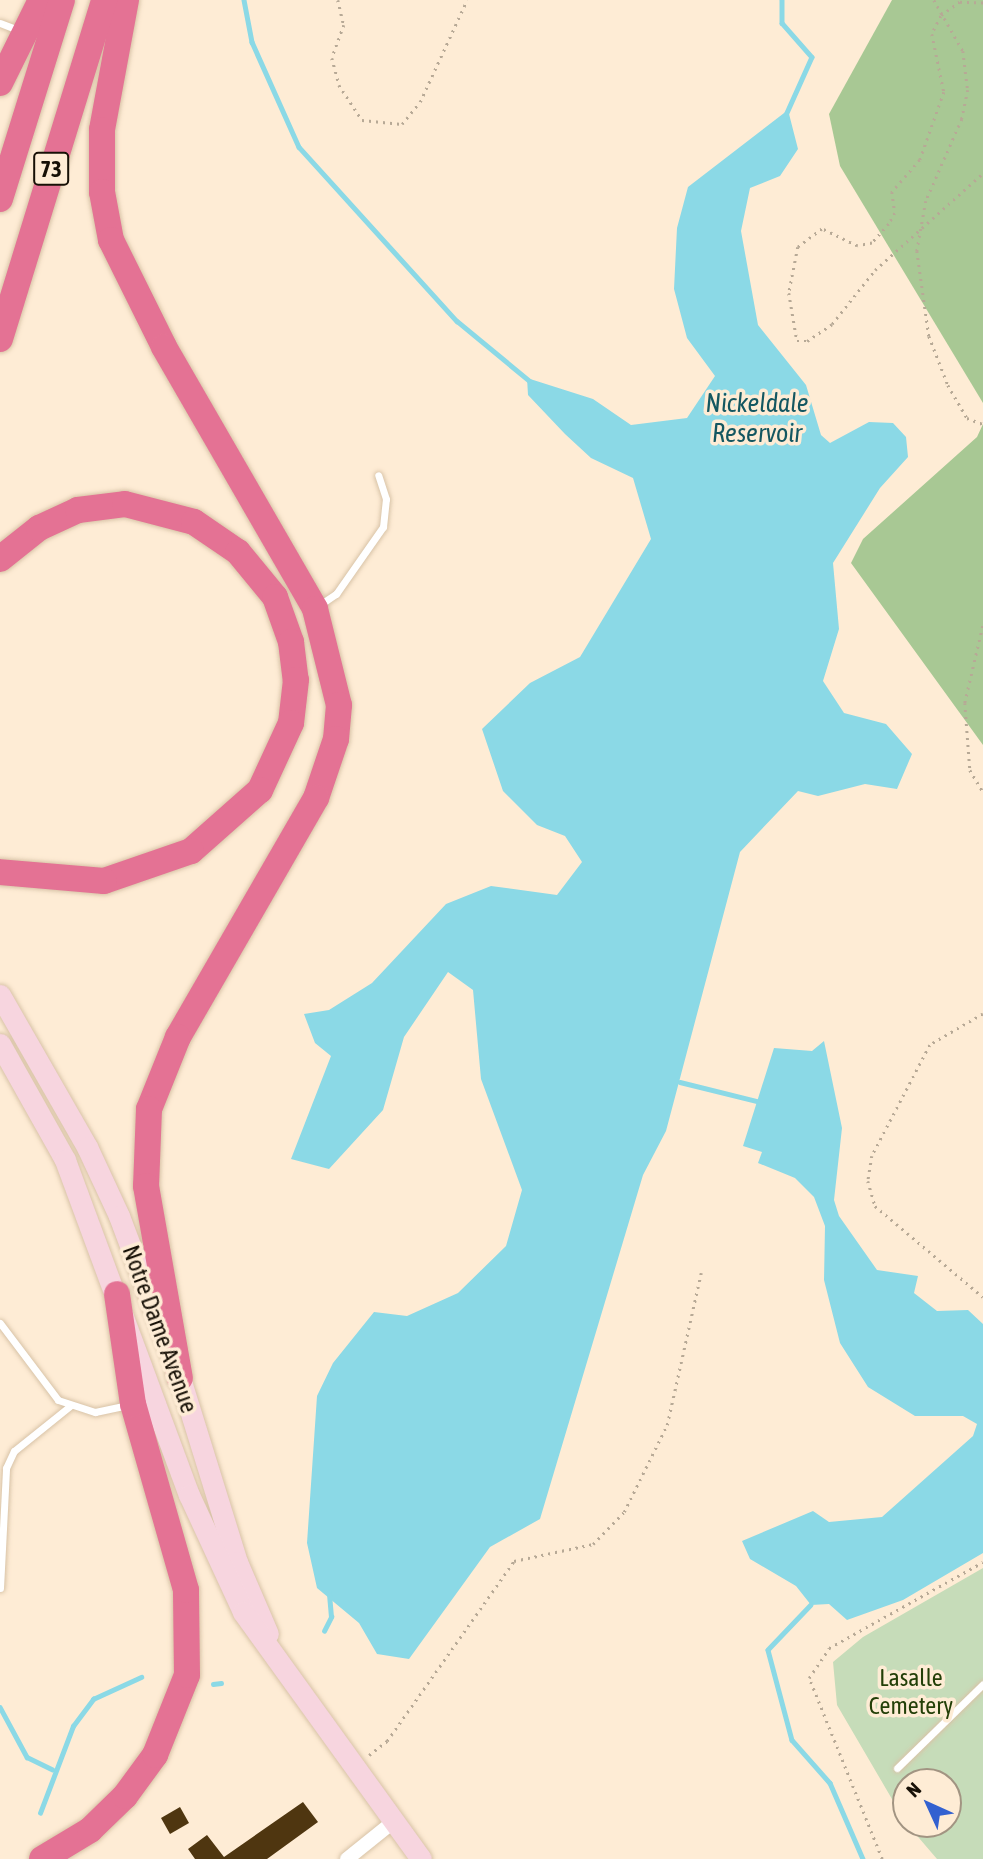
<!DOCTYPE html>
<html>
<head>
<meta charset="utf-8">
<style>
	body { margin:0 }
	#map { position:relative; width:983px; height:1859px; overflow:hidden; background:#feecd5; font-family:"Asap Condensed",sans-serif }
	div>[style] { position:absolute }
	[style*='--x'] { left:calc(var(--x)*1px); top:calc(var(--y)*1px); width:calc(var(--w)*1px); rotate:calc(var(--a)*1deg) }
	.green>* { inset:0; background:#c6dcb9 }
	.forest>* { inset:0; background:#a8c894 }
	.water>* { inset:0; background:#8bd9e6 }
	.stream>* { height:4.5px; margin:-2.25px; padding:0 2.25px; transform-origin:2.25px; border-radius:2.25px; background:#8bd9e6 }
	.building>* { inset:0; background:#4f3610 }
	.path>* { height:2.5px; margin-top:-1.25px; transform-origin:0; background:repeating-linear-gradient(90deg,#b7a996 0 2px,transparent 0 7px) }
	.roads { filter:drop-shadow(0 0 2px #d8c3a7) drop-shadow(0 0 2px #d8c3a7) }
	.lane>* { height:7px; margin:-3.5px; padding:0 3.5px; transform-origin:3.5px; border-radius:3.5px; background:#fff }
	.street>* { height:14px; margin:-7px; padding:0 7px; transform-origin:7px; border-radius:7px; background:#fff }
	.secondary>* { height:21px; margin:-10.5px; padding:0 10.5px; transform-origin:10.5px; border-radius:10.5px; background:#f7d5df }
	.highway>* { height:26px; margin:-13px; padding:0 13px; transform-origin:13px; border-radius:13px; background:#e47294 }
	span { translate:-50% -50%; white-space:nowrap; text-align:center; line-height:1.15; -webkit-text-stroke:7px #feecd5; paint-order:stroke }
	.shield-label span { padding:2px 5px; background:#feecd5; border:2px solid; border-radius:5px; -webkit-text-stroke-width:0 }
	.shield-label { font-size:23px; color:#171006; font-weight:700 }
	.street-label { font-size:24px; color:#171006 }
	.park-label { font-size:24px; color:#233f07 }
	.water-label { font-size:26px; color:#145761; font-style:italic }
	.north { position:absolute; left:892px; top:1768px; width:70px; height:70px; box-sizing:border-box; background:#feecd5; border:2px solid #a29482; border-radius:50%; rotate:315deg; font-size:19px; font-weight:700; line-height:28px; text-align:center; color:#171006 }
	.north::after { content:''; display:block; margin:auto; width:24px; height:32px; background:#3361d0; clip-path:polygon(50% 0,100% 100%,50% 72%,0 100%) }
</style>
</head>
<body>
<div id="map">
	<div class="green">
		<i style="clip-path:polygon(983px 1568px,983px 1859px,937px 1859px,907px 1824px,948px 1824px,948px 1782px,906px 1782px,906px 1823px,837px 1705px,833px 1662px,863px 1637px)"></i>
	</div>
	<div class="forest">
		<i style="clip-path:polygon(892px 0,983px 0,983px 403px,840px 166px,829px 114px)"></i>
		<i style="clip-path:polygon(983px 424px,983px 745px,851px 563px,863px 539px,977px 437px)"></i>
	</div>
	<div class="water">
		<i style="clip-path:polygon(788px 110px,798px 149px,780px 176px,750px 188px,741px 231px,758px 325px,806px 385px,821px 435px,830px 443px,869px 422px,893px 423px,906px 437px,908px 457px,880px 488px,833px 563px,839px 629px,823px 681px,844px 713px,886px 724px,912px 754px,897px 789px,865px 784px,818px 796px,798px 791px,740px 852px,666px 1131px,643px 1175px,540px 1519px,490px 1547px,409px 1659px,377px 1654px,359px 1623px,317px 1588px,307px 1543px,317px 1396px,333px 1363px,374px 1312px,407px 1316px,458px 1293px,506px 1246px,522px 1190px,481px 1079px,473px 990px,448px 972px,404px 1037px,383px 1110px,329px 1169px,291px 1159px,331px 1056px,315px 1043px,304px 1014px,329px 1010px,372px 983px,446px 904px,491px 886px,557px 895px,582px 862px,565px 836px,537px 825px,503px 791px,482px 729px,530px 683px,580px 657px,651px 539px,633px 478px,591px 458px,565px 434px,528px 395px,527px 378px,593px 399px,631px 425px,687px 418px,715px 376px,687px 338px,674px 289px,677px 228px,688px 187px)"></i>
		<i style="clip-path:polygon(824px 1041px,842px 1128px,834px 1200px,839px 1216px,877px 1270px,918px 1276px,914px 1293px,937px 1311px,968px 1310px,983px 1324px,983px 1553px,903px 1600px,847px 1620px,829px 1604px,811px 1605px,796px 1586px,750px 1559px,742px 1541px,813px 1511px,829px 1522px,882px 1517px,973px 1436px,977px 1424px,963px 1416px,915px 1416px,868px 1387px,840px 1343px,824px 1280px,825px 1226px,814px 1197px,795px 1178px,758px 1163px,762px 1152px,743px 1146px,774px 1048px,812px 1051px)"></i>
	</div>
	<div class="stream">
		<i style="--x:244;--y:0;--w:43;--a:79.2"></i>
		<i style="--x:252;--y:42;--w:115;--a:65.9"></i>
		<i style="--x:299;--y:147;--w:235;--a:47.8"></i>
		<i style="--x:457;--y:321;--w:96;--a:39.5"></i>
		<i style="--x:782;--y:0;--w:23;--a:90"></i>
		<i style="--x:782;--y:23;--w:45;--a:48.6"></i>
		<i style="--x:812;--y:57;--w:64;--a:114.1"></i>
		<i style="--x:680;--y:1082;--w:79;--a:13.9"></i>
		<i style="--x:811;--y:1605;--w:62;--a:133.7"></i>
		<i style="--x:768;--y:1650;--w:93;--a:75.1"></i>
		<i style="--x:792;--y:1740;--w:57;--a:48.5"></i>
		<i style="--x:830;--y:1783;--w:83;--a:66.5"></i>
		<i style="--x:324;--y:1631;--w:16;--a:-63"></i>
		<i style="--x:331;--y:1617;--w:24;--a:-95"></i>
		<i style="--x:213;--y:1684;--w:8;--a:-7"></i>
		<i style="--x:0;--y:1707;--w:57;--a:61.6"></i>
		<i style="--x:27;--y:1757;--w:28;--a:26"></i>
		<i style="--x:40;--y:1813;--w:93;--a:-69.2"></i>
		<i style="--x:73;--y:1726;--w:34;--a:-53"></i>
		<i style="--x:93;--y:1699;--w:53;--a:-24.6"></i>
	</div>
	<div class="building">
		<i style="clip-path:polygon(303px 1802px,318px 1822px,267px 1859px,195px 1859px,188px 1849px,207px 1835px,224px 1857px)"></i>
		<i style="clip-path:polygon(180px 1807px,189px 1823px,170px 1834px,161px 1818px)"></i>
	</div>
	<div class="path">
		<i style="--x:338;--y:0;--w:26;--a:77"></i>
		<i style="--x:344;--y:25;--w:35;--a:110"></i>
		<i style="--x:332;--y:58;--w:28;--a:75"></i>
		<i style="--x:339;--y:85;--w:42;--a:56.7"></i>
		<i style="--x:362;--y:120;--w:40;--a:5.7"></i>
		<i style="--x:402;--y:124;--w:28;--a:-51"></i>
		<i style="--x:420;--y:102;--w:112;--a:-65.3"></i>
		<i style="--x:934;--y:0;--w:59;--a:60.4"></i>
		<i style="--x:963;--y:51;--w:39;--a:83"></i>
		<i style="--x:968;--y:90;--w:30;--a:102"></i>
		<i style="--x:962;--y:119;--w:90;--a:113.7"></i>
		<i style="--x:926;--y:201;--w:51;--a:100.2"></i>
		<i style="--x:917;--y:251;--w:86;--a:82"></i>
		<i style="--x:929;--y:336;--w:53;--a:68.8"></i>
		<i style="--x:948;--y:385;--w:38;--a:60"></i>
		<i style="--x:967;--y:418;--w:17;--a:21"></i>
		<i style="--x:983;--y:3;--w:23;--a:-178"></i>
		<i style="--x:960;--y:2;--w:24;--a:144"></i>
		<i style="--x:941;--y:16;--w:20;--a:117"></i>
		<i style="--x:932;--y:34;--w:59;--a:78.3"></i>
		<i style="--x:944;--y:92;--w:72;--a:109.4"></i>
		<i style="--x:920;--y:160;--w:43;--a:131.2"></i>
		<i style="--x:892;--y:192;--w:21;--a:82"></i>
		<i style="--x:895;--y:213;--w:13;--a:119"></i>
		<i style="--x:889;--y:224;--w:25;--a:132"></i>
		<i style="--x:872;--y:243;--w:15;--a:169"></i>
		<i style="--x:857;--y:246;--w:39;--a:-154"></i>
		<i style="--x:822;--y:229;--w:30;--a:143"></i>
		<i style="--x:798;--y:247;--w:47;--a:101.1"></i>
		<i style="--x:789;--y:293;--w:49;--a:80.5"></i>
		<i style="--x:797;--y:341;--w:10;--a:0"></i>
		<i style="--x:807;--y:341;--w:30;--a:-34"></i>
		<i style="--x:832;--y:324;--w:69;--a:-51.5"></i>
		<i style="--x:875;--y:270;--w:145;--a:-41.9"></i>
		<i style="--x:983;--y:626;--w:79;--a:103.2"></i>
		<i style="--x:965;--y:703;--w:67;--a:85.7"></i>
		<i style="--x:970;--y:770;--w:26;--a:59"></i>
		<i style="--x:983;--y:1014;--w:61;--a:149.7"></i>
		<i style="--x:930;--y:1045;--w:125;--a:117.6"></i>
		<i style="--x:872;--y:1156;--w:25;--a:99"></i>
		<i style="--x:868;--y:1181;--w:26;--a:74"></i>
		<i style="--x:875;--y:1206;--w:141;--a:40.1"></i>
		<i style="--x:369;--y:1755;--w:23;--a:-38"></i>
		<i style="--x:387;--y:1741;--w:220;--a:-54.8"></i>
		<i style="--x:514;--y:1561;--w:81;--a:-12.1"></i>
		<i style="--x:593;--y:1544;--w:45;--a:-45.9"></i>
		<i style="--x:624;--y:1512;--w:97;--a:-63.7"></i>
		<i style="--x:667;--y:1425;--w:156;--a:-77.4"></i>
		<i style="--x:882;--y:1859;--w:195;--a:-112"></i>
		<i style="--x:809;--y:1678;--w:36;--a:-56"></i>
		<i style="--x:829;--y:1648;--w:176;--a:-29.2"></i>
	</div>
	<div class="roads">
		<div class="lane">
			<i style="--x:0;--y:23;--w:22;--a:21"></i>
			<i style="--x:318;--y:606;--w:22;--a:-34"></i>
			<i style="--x:336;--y:594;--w:82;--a:-55"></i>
			<i style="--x:383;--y:527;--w:28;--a:-84"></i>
			<i style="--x:386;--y:499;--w:25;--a:-108"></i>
			<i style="--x:0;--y:1323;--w:96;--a:53"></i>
			<i style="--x:58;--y:1400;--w:39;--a:18"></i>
			<i style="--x:95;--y:1412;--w:35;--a:-12"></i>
			<i style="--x:0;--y:1588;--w:120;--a:-87.1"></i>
			<i style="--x:6;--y:1468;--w:19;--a:-65"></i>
			<i style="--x:14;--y:1451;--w:72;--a:-38.8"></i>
			<i style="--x:897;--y:1768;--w:120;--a:-44.3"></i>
		</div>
		<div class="street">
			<i style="--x:347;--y:1859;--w:59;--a:-38.8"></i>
		</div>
		<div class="secondary">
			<i style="--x:0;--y:995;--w:175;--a:60.2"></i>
			<i style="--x:87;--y:1147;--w:76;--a:65.1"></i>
			<i style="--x:119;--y:1216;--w:173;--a:69.4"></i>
			<i style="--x:180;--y:1378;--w:193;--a:72.8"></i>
			<i style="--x:237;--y:1562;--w:78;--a:66.7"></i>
			<i style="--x:0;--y:1044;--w:133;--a:60.7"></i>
			<i style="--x:65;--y:1160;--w:357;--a:69.7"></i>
			<i style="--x:189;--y:1495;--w:129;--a:65.2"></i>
			<i style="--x:243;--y:1612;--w:304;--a:54.2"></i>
		</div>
		<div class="highway">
			<i style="--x:126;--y:0;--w:132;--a:100.5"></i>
			<i style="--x:102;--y:130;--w:62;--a:90"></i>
			<i style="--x:102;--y:192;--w:49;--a:79.4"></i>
			<i style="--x:111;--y:240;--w:119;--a:63.6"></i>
			<i style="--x:164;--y:347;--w:302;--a:60"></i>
			<i style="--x:315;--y:609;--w:99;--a:76"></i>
			<i style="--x:339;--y:705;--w:34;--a:95"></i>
			<i style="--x:336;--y:739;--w:62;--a:108.7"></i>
			<i style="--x:316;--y:798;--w:276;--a:120"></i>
			<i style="--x:178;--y:1037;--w:78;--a:111.9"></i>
			<i style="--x:149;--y:1109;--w:77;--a:92.2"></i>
			<i style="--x:146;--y:1186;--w:195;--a:80"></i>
			<i style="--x:0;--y:83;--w:93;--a:-63.7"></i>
			<i style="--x:0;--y:199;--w:208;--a:-72.7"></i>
			<i style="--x:0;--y:339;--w:355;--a:-72.9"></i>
			<i style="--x:0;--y:559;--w:50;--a:-38.5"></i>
			<i style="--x:39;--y:528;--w:43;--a:-24.8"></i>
			<i style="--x:78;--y:510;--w:47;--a:-7.3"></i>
			<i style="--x:125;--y:504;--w:71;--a:14.6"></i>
			<i style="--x:194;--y:522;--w:53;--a:34.3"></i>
			<i style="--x:238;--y:552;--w:58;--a:50.6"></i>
			<i style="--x:275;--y:597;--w:48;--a:70.4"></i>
			<i style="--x:291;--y:642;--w:38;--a:83"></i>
			<i style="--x:296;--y:680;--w:43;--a:96.6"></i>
			<i style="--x:291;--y:723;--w:74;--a:114.8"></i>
			<i style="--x:260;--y:790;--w:92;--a:138.5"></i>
			<i style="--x:191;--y:851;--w:92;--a:161"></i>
			<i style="--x:104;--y:881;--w:104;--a:-175.1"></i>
			<i style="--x:42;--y:1859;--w:56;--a:-31.1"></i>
			<i style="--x:90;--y:1830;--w:49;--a:-44.2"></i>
			<i style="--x:125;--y:1796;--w:51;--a:-53.8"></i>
			<i style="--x:155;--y:1755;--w:86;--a:-68.2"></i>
			<i style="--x:187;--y:1675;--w:85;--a:-90.7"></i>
			<i style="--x:186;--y:1590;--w:193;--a:-105.9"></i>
			<i style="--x:133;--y:1404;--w:111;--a:-98.3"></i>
		</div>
	</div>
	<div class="shield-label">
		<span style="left:51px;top:169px">73</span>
	</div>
	<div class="street-label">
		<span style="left:160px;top:1329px;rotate:70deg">Notre Dame Avenue</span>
	</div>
	<div class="park-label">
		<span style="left:911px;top:1692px">Lasalle<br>Cemetery</span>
	</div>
	<div class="water-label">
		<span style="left:757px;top:419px">Nickeldale<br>Reservoir</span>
	</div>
	<div class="north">N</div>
</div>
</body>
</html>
